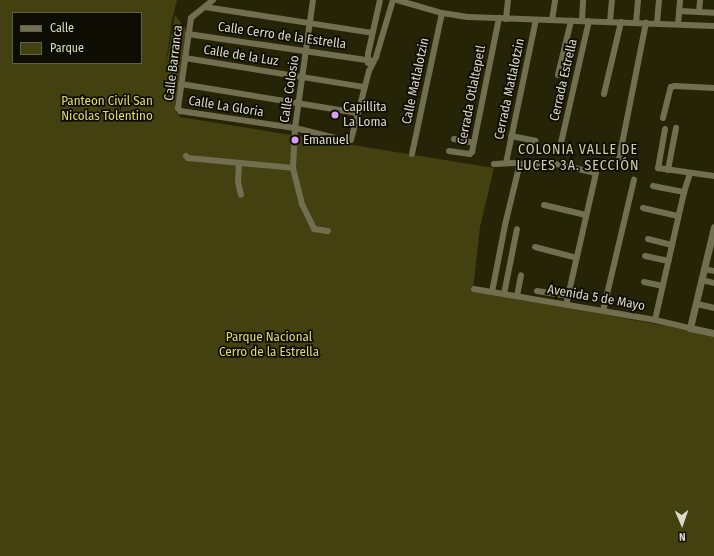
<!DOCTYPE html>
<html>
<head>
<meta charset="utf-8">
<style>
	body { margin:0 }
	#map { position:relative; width:714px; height:556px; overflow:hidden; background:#262407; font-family:"Fira Sans Condensed",sans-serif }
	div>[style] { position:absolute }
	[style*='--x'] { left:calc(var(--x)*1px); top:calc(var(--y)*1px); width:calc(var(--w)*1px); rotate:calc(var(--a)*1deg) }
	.green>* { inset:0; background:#444111 }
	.minor>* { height:6px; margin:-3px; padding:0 3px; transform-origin:3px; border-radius:3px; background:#716f50 }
	.tertiary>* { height:7px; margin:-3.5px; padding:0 3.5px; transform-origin:3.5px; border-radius:3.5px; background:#716f50 }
	.dots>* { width:11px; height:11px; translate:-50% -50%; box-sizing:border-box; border:2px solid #0e0d03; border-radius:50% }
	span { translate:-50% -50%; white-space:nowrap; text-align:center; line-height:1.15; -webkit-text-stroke:3.5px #0e0d03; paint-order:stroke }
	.street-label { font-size:13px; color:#dbdac9 }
	.park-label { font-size:13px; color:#e1d86b }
	.poi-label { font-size:13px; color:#dbdac9 }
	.left { translate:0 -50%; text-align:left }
	.neighbourhood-label { font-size:14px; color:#ceccaa; letter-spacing:1px }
	.legend { position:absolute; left:12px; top:12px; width:130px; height:52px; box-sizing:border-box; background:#0e0d03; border:1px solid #605f52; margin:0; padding:5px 7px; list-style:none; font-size:12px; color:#dbdac9 }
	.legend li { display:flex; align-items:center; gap:8px; height:20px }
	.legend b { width:20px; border:1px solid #605f52 }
	.north { position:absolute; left:662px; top:504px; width:40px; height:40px; -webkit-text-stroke:3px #0e0d03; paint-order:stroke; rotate:178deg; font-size:11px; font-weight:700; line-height:16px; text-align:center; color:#dbdac9 }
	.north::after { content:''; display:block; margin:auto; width:14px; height:18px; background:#dbdac9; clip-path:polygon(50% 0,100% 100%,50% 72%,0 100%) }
</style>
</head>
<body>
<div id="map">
	<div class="green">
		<i style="clip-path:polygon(evenodd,0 0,177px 0,172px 20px,165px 71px,175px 15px,187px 31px,175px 106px,176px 112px,180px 117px,494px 168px,480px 227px,473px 290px,714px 335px,714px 556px,0 556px,0 0,13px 13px,141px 13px,141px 63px,13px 63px,13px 13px)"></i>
	</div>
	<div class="minor">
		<i style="--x:213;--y:0;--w:28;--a:141"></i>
		<i style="--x:191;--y:18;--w:91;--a:98.2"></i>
		<i style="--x:178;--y:108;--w:4;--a:56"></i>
		<i style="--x:180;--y:111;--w:116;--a:8.4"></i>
		<i style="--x:295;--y:128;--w:46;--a:13.7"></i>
		<i style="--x:313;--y:0;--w:129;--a:98"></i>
		<i style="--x:295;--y:128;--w:40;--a:92.9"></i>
		<i style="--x:293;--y:168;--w:37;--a:76"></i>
		<i style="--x:302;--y:204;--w:28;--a:64"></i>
		<i style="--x:314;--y:229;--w:14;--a:8"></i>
		<i style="--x:397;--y:0;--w:47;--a:16.1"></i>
		<i style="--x:442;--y:13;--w:26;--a:9"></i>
		<i style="--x:468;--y:17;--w:246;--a:2.1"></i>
		<i style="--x:205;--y:7;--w:169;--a:8.8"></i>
		<i style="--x:679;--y:11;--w:35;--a:3"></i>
		<i style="--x:699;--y:12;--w:12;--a:-85"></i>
		<i style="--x:506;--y:19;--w:19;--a:-84"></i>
		<i style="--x:552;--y:20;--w:20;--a:-81"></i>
		<i style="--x:582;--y:21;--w:21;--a:-87"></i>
		<i style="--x:610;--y:22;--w:22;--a:-85"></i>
		<i style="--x:636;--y:23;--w:23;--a:-85"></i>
		<i style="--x:657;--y:23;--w:23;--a:-85"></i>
		<i style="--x:678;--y:24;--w:24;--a:-85"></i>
		<i style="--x:188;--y:34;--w:187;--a:8.3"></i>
		<i style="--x:185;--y:58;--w:182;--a:9.2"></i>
		<i style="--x:368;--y:63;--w:9;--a:-90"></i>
		<i style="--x:368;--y:54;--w:55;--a:-77.5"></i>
		<i style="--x:558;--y:75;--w:56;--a:-76.5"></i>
		<i style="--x:181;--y:84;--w:179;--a:9.3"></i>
		<i style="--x:604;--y:94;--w:74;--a:-76.7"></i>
		<i style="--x:663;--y:118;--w:32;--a:-76"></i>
		<i style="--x:671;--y:87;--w:4;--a:-14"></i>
		<i style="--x:675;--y:86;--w:39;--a:3"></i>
		<i style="--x:665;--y:129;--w:40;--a:100"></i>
		<i style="--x:658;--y:168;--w:57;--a:8.1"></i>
		<i style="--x:511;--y:136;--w:25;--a:11"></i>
		<i style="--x:454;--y:139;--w:20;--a:11"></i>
		<i style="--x:351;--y:140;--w:71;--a:-75.4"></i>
		<i style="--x:369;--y:71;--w:16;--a:-63"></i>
		<i style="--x:376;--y:57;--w:59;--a:-73.4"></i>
		<i style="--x:561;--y:143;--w:125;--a:-77.1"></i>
		<i style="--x:449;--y:151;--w:21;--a:8"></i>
		<i style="--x:470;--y:154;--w:3;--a:-45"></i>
		<i style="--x:472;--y:152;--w:137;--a:-78.6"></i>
		<i style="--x:412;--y:154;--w:144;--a:-78"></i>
		<i style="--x:186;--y:156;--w:3;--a:45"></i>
		<i style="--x:188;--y:158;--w:105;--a:5.4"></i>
		<i style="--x:619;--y:159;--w:139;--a:-78.8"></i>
		<i style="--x:239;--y:163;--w:19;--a:93"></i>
		<i style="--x:238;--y:182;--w:13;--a:77"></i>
		<i style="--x:506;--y:163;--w:146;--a:-78.2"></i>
		<i style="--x:552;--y:163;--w:45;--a:12.8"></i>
		<i style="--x:596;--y:173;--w:135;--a:102.8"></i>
		<i style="--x:494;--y:164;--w:21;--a:-3"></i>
		<i style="--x:668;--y:170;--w:43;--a:-79.2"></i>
		<i style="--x:653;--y:186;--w:32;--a:11"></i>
		<i style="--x:544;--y:205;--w:43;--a:13.4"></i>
		<i style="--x:643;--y:208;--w:36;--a:13"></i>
		<i style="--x:648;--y:239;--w:25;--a:14"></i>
		<i style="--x:535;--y:247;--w:43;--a:14.7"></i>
		<i style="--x:645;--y:256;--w:24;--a:12"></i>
		<i style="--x:704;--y:269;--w:10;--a:11"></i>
		<i style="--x:702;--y:280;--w:12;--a:14"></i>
		<i style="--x:644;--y:282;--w:19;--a:12"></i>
		<i style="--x:474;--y:289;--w:184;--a:9.7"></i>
		<i style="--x:655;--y:320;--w:36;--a:13"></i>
		<i style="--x:537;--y:291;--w:31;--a:9"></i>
		<i style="--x:492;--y:292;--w:68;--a:-79"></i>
		<i style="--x:505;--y:225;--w:60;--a:-76.4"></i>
		<i style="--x:519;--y:167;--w:4;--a:-56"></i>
		<i style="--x:521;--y:164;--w:19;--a:0"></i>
		<i style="--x:504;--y:294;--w:66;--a:-78.7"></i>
		<i style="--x:517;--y:296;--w:21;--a:-79"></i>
		<i style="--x:697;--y:304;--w:17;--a:13"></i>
		<i style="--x:603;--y:311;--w:135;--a:-76.7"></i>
		<i style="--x:655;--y:320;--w:131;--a:-77.2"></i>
		<i style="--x:684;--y:192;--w:20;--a:-72"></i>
	</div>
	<div class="tertiary">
		<i style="--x:714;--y:227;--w:104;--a:103.4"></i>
		<i style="--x:690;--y:328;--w:25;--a:12"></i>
	</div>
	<div class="dots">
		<i style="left:335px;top:115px;background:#da9af6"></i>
		<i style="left:295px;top:140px;background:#da9af6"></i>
	</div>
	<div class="street-label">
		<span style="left:282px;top:36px;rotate:8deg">Calle Cerro de la Estrella</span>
		<span style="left:241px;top:56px;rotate:9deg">Calle de la Luz</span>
		<span style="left:174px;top:63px;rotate:-83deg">Calle Barranca</span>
		<span style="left:564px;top:80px;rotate:-77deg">Cerrada Estrella</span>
		<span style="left:416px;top:81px;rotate:-78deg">Calle Matlalotzin</span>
		<span style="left:290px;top:89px;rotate:-81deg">Calle Colosio</span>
		<span style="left:510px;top:89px;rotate:-78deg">Cerrada Matlalotzin</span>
		<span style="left:472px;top:95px;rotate:-79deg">Cerrada Otlaltepetl</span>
		<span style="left:226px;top:107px;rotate:9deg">Calle La Gloria</span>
		<span style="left:596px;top:298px;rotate:10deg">Avenida 5 de Mayo</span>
	</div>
	<div class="park-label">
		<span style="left:107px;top:109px">Panteon Civil San<br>Nicolas Tolentino</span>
		<span style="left:269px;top:345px">Parque Nacional<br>Cerro de la Estrella</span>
	</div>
	<div class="poi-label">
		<span class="left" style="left:343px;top:115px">Capillita<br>La Loma</span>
		<span class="left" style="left:303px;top:140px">Emanuel</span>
	</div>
	<div class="neighbourhood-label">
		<span style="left:578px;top:158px">COLONIA VALLE DE<br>LUCES 3A. SECCIÓN</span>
	</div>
	<ul class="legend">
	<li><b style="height:5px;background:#716f50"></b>Calle</li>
	<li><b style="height:11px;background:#444111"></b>Parque</li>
	</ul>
	<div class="north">N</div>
</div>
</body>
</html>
